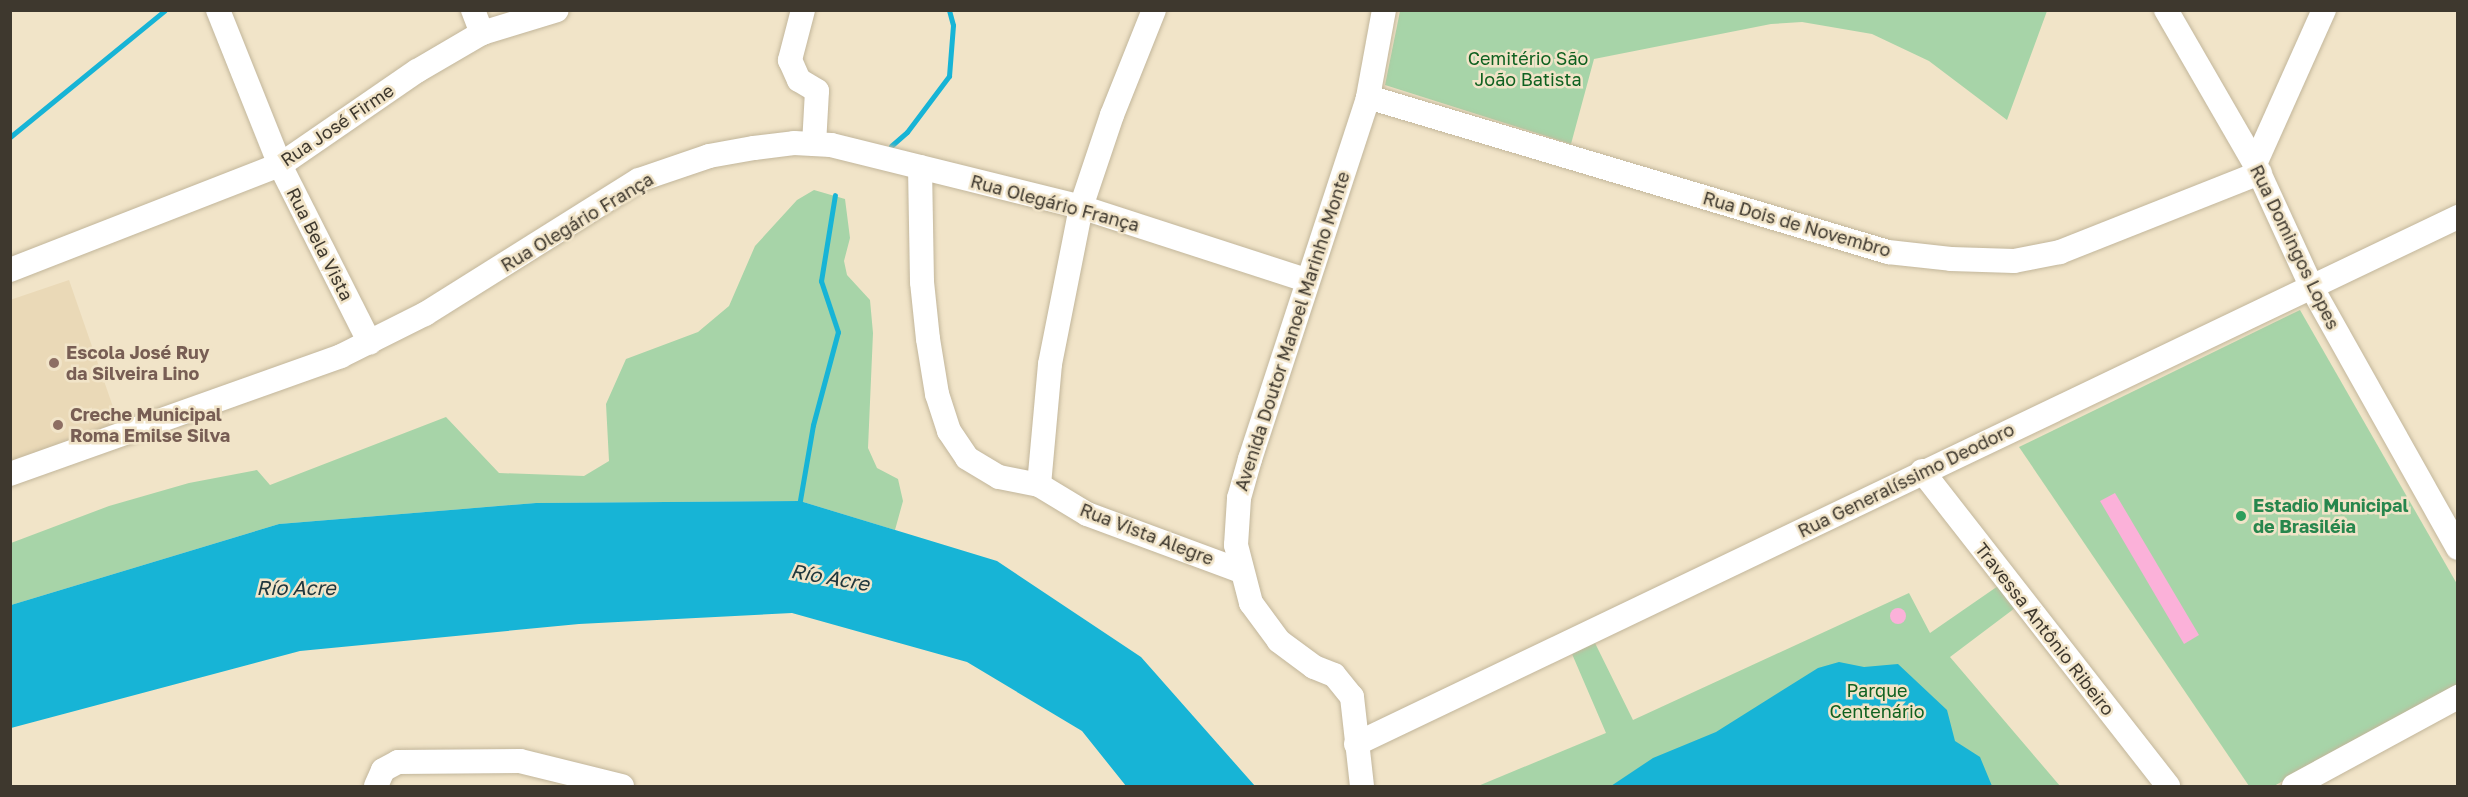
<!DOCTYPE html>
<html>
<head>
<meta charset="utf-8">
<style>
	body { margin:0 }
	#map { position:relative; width:2468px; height:797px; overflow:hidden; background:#f1e4c8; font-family:"Golos Text",sans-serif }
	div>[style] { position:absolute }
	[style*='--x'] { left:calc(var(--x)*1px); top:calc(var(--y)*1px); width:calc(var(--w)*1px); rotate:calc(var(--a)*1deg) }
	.built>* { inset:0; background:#ead9b7 }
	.green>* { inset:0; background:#a7d4a8 }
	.water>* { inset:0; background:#17b4d6 }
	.stream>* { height:5px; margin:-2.5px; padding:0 2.5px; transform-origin:2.5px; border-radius:2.5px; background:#17b4d6 }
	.building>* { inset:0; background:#fbb1d9 }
	.round { border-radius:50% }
	.roads { filter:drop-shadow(0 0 2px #c2b69b) drop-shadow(0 0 2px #c2b69b) }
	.minor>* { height:24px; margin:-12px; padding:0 12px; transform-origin:12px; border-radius:12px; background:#fff }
	.dots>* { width:16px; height:16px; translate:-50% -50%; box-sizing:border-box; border:3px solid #f1e4c8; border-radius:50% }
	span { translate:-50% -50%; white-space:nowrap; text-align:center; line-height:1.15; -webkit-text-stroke:5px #f1e4c8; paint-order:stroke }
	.park-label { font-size:18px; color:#0f6120 }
	.street-label { font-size:18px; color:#3e382e }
	.education-label { font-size:18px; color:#785e54; font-weight:700 }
	.left { translate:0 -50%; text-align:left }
	.leisure-label { font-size:18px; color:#27864d; font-weight:700 }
	.water-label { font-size:20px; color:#21383e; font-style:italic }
	.frame { position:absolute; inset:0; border:12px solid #3e382e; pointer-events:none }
</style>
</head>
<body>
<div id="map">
	<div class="built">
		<i style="clip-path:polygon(69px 280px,120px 427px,11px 465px,10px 300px)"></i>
	</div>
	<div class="green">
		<i style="clip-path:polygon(1400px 11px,1400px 10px,2047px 11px,2007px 120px,1929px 61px,1872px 34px,1802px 22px,1771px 24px,1594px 59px,1571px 144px,1385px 85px)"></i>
		<i style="clip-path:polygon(814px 190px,845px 199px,850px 238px,844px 261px,847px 275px,870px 300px,873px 333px,868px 448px,877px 468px,898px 479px,903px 501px,895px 530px,800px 501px,536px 503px,279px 524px,11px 605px,11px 543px,109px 506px,189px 483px,257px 470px,270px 485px,446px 417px,499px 473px,584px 476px,609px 461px,606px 404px,626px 359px,698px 332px,729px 306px,755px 246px,797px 200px)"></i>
		<i style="clip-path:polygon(2300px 310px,2457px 584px,2457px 684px,2274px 786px,2249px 786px,2019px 447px)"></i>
		<i style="clip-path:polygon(1998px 586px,2015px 608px,1950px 657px,2060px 786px,1478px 786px,1606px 733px,1572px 654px,1595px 643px,1633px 720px,1909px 593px,1930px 633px)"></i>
	</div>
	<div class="water">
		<i style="clip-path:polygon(800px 501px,997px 561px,1141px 657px,1255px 786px,1126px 786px,1082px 731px,967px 662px,792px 613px,579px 624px,300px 651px,11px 728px,11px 605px,279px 524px,536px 503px)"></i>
		<i style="clip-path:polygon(1839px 662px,1864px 667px,1898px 664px,1947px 710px,1955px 741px,1980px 757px,1992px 786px,1611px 786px,1653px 758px,1716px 732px,1818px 668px)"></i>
	</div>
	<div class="stream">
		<i style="--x:10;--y:137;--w:200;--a:-39.3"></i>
		<i style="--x:891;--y:146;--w:21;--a:-41"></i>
		<i style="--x:907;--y:132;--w:70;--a:-53.1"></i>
		<i style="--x:949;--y:76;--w:51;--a:-85.5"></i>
		<i style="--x:953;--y:25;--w:16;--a:-105"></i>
		<i style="--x:799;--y:506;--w:82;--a:-80.2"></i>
		<i style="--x:813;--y:425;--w:96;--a:-75"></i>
		<i style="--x:838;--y:332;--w:54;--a:-108.4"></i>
		<i style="--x:821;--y:281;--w:87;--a:-80.8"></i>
	</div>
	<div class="building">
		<i style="clip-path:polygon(2115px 493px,2199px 635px,2184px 644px,2100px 501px)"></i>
		<i class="round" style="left:1890px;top:608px;width:16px;height:16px"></i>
	</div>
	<div class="roads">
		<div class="minor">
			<i style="--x:218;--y:10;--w:167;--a:68.2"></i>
			<i style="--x:280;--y:165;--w:199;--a:63.2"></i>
			<i style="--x:473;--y:10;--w:25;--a:69"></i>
			<i style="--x:803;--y:10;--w:52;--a:104.6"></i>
			<i style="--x:790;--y:60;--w:22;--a:66"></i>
			<i style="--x:799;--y:80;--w:21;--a:31"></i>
			<i style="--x:817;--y:91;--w:53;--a:93.2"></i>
			<i style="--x:2166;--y:10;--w:178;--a:60"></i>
			<i style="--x:2255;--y:164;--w:136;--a:65.3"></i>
			<i style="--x:2312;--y:288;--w:298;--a:60.7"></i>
			<i style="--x:1368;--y:97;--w:543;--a:16.6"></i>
			<i style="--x:1888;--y:252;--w:63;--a:6.3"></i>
			<i style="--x:1951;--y:259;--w:63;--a:1.8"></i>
			<i style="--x:2014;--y:261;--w:47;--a:-11.1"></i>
			<i style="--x:2060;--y:252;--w:215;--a:-21.6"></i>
			<i style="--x:2255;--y:164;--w:169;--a:-65.9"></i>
			<i style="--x:920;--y:167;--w:115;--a:89"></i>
			<i style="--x:922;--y:282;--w:57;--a:84"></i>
			<i style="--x:928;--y:339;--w:56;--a:80.7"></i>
			<i style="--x:937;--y:394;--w:39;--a:72"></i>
			<i style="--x:949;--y:431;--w:32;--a:56"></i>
			<i style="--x:967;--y:458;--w:37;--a:31"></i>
			<i style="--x:999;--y:477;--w:41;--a:11.3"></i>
			<i style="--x:1039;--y:485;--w:56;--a:31.1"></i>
			<i style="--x:1087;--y:514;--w:164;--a:20.3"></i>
			<i style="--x:10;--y:270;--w:290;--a:-21.3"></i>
			<i style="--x:280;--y:165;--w:166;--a:-34.5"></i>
			<i style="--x:417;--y:71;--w:75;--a:-30.3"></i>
			<i style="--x:482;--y:33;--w:78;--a:-17"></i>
			<i style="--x:1922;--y:471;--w:400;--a:52"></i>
			<i style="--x:10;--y:474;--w:351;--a:-19.6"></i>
			<i style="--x:341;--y:356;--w:94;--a:-26.6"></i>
			<i style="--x:425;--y:314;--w:252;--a:-32.1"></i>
			<i style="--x:639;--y:180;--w:74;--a:-18.9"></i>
			<i style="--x:709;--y:156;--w:46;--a:-10.1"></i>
			<i style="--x:754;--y:148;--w:40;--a:-7.1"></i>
			<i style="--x:794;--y:143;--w:37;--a:3"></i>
			<i style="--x:831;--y:145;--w:258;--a:13.9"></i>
			<i style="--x:1081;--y:207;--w:237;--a:18"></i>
			<i style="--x:1039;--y:485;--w:121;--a:-84.8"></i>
			<i style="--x:1050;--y:364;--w:160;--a:-78.8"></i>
			<i style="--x:1081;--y:207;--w:97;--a:-71.4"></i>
			<i style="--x:1112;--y:115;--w:113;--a:-68.2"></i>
			<i style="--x:1356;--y:744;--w:1222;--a:-25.56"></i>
			<i style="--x:376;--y:786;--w:17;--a:-66"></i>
			<i style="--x:383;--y:770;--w:17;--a:-28"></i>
			<i style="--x:398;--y:762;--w:122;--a:-0.5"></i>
			<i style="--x:520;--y:761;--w:105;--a:13.8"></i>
			<i style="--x:1362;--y:786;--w:90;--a:-96.4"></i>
			<i style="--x:1352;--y:697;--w:28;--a:-129"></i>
			<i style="--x:1334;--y:675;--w:22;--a:-158"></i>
			<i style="--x:1314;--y:667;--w:44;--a:-143.4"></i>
			<i style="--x:1279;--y:641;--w:47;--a:-126.4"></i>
			<i style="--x:1251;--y:603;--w:60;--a:-104.5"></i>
			<i style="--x:1236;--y:545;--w:47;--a:-86.3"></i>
			<i style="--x:1239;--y:498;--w:41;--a:-74.2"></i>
			<i style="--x:1250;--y:459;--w:381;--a:-71.9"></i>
			<i style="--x:1368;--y:97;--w:88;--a:-79.6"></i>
			<i style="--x:2294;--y:786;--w:187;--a:-28.5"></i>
		</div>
	</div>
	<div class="dots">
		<i style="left:54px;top:363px;background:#8d6e63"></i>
		<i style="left:58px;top:425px;background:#8d6e63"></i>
		<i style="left:2241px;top:516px;background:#2e9e5b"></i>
	</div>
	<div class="park-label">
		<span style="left:1528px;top:69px">Cemitério São<br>João Batista</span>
		<span style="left:1877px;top:701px">Parque<br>Centenário</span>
	</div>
	<div class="street-label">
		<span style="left:337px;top:125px;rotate:-34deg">Rua José Firme</span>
		<span style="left:1055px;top:203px;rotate:15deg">Rua Olegário França</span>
		<span style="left:577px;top:222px;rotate:-31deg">Rua Olegário França</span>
		<span style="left:1797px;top:224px;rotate:16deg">Rua Dois de Novembro</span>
		<span style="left:320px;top:244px;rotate:63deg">Rua Bela Vista</span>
		<span style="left:2295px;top:247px;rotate:64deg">Rua Domingos Lopes</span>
		<span style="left:1292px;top:331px;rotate:-72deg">Avenida Doutor Manoel Marinho Monte</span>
		<span style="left:1906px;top:480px;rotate:-26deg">Rua Generalíssimo Deodoro</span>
		<span style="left:1147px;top:534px;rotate:21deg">Rua Vista Alegre</span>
		<span style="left:2045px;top:629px;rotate:52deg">Travessa Antônio Ribeiro</span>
	</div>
	<div class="education-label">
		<span class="left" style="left:66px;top:363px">Escola José Ruy<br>da Silveira Lino</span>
		<span class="left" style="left:70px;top:425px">Creche Municipal<br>Roma Emilse Silva</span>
	</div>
	<div class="leisure-label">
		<span class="left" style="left:2253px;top:516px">Estadio Municipal<br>de Brasiléia</span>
	</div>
	<div class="water-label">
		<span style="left:830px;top:577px;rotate:10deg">Río Acre</span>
		<span style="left:296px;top:587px">Río Acre</span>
	</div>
	<div class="frame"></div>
</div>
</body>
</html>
